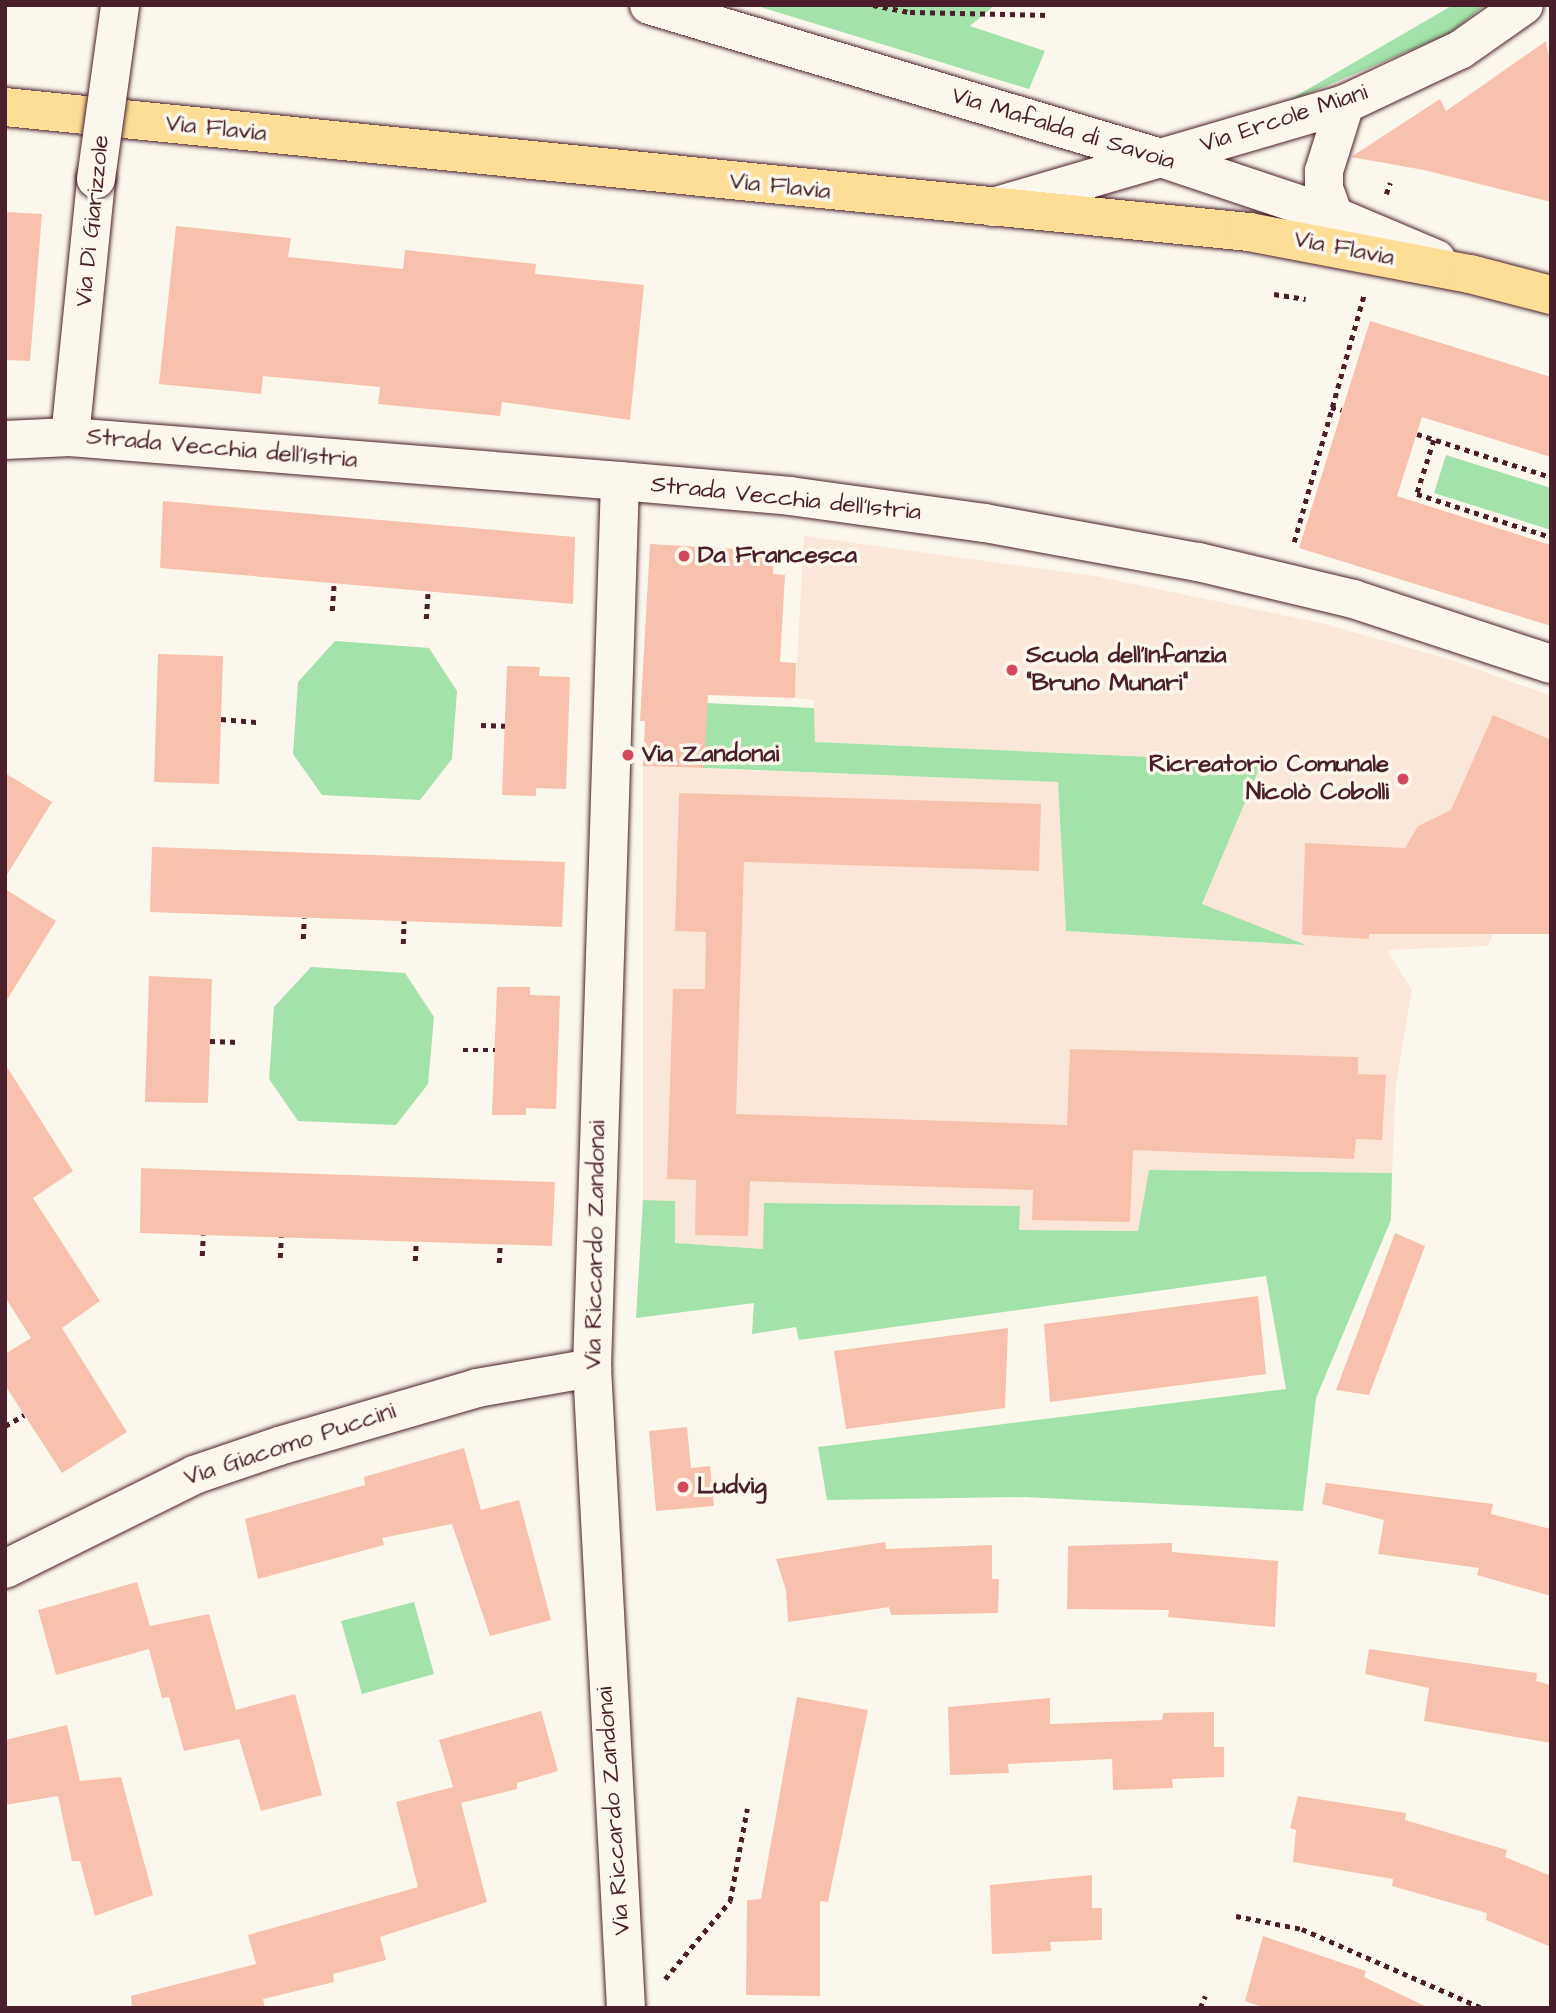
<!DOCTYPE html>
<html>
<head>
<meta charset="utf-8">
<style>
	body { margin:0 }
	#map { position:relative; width:1556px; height:2013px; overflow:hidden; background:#fbf7ec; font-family:"Architects Daughter",sans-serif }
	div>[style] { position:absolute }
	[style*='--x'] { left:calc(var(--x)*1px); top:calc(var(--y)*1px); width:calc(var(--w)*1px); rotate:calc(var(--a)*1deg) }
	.built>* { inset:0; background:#fae7d9 }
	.green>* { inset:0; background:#a3e2aa }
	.building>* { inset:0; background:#f8c1ad }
	.path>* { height:4.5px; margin-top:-2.25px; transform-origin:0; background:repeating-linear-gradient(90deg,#4a1f2b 0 5px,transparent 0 10px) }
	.roads { filter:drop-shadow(0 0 2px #4a1f2b) drop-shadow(0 0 2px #4a1f2b) }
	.minor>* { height:38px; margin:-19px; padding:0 19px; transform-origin:19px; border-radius:19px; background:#fbf7ec }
	.major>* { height:38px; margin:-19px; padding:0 19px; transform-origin:19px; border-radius:19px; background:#fedd96 }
	.bridges { filter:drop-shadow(0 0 2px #4a1f2b) drop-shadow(0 0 2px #4a1f2b) }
	.minor-bridge>* { height:38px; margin:-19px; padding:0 19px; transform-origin:19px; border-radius:19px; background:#fbf7ec }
	.dots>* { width:19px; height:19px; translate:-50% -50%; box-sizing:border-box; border:4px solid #fbf7ec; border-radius:50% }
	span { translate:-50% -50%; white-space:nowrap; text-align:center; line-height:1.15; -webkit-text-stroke:7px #fbf7ec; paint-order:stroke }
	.street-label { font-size:24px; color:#4a1f2b }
	.poi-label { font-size:24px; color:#4a1f2b; font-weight:700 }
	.left { translate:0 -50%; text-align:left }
	.right { translate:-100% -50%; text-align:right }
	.frame { position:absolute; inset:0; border:7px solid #4a1f2b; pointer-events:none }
</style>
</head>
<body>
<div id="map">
	<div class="built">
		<i style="clip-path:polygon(804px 536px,1095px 576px,1321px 623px,1455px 661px,1551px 696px,1551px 796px,1488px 946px,1387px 950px,1412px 990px,1396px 1084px,1392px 1173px,1150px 1170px,1138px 1231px,1019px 1230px,1020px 1206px,765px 1203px,764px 1249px,675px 1243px,674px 1201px,643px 1200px,643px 766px,1058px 782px,1066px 931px,1303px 945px,1202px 905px,1261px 762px,815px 742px,814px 700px,795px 698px)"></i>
	</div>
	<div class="green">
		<i style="clip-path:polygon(754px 5px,995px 5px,970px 26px,1045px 51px,1029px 89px)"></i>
		<i style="clip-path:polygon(1453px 5px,1485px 5px,1451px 33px,1279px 106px)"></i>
		<i style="clip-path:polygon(1446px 455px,1551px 488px,1551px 530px,1434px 493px)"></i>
		<i style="clip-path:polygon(335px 641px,429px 648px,457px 691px,452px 759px,420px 800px,322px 795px,293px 754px,298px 682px)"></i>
		<i style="clip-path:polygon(705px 703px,814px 708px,815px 742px,1262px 762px,1202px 904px,1306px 945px,1066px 931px,1058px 782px,704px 768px)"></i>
		<i style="clip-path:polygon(311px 967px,405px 973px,434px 1017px,428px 1084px,396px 1125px,298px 1121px,269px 1079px,274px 1007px)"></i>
		<i style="clip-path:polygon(1149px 1170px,1392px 1173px,1391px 1220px,1316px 1398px,1303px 1511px,1025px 1497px,827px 1500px,818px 1447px,1286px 1389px,1266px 1276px,799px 1340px,796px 1327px,752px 1334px,754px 1303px,636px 1318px,643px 1200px,675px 1201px,675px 1243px,763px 1249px,764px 1203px,1020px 1206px,1019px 1230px,1138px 1231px)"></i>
		<i style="clip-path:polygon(414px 1602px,434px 1674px,362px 1694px,341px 1621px)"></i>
	</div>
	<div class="building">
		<i style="clip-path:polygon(1546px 41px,1551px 67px,1551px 202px,1424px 170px,1351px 157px,1440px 99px,1446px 111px)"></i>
		<i style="clip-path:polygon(5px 212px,42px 214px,30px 361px,5px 360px)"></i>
		<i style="clip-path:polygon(176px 226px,291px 238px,288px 257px,403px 269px,405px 250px,536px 264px,535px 274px,644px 285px,630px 420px,502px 402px,500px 416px,378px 404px,380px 387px,263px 376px,261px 394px,159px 384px)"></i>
		<i style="clip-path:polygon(1370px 321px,1551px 377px,1551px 457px,1422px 417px,1397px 496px,1551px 545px,1551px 626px,1299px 548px)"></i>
		<i style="clip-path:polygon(163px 501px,575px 537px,573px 604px,160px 568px)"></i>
		<i style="clip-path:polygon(650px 544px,774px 551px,773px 574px,785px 575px,780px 662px,796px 663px,795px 698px,708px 695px,704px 768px,643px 766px,645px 721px,640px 721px)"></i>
		<i style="clip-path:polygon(158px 654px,223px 656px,219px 784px,154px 782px)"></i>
		<i style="clip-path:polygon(507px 666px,540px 667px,539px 676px,570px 677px,566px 789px,536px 788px,536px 796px,502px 795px)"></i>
		<i style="clip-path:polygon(1493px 715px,1551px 740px,1551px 934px,1369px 934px,1369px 939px,1302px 935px,1305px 843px,1405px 848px,1418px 826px,1451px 810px)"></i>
		<i style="clip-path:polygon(5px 773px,52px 802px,5px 878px)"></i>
		<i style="clip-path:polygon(679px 793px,1041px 804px,1039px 871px,744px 862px,736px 1114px,1067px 1125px,1070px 1049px,1358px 1057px,1358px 1074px,1386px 1075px,1382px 1140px,1356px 1139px,1354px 1159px,1133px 1150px,1130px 1222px,1032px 1220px,1033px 1190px,750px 1181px,748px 1236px,695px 1235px,696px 1180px,667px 1179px,673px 989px,705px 989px,706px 932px,675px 931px)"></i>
		<i style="clip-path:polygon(152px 847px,565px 862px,562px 927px,150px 912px)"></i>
		<i style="clip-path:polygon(5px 889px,56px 921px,5px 1003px)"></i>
		<i style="clip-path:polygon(149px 976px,212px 979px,208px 1103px,145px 1102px)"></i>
		<i style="clip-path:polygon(497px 987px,530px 987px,530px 995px,560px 996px,556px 1109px,526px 1108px,526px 1115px,492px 1115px)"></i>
		<i style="clip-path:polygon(5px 1064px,73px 1171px,33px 1198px,100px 1301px,62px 1328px,127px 1432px,62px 1473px,5px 1385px,5px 1354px,31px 1338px,5px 1297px)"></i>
		<i style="clip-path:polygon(141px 1168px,555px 1182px,552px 1246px,140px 1233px)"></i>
		<i style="clip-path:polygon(1395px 1233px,1425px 1246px,1369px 1395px,1336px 1390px)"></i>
		<i style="clip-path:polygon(1258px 1296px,1266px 1374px,1050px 1402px,1044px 1324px)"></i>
		<i style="clip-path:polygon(1008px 1328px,1005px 1408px,846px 1429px,834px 1351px)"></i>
		<i style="clip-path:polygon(687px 1427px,691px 1468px,710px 1466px,714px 1506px,656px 1511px,649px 1431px)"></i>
		<i style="clip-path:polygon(464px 1448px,481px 1510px,519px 1500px,551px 1620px,490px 1636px,452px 1524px,382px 1538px,384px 1545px,258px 1579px,245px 1519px,365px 1485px,364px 1477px)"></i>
		<i style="clip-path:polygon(1326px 1483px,1493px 1504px,1491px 1514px,1551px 1529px,1551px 1596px,1477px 1575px,1479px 1568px,1378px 1554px,1384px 1520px,1322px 1504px)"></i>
		<i style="clip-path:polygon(885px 1542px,886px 1549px,992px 1545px,992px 1579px,999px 1579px,998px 1613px,891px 1615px,889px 1607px,788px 1622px,786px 1590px,776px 1559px)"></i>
		<i style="clip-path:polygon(1172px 1543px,1172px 1552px,1278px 1561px,1275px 1627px,1168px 1617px,1169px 1610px,1067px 1609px,1068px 1546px)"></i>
		<i style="clip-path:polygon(137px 1582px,150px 1626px,209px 1614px,236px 1710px,295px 1694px,322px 1795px,261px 1811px,239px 1739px,184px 1751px,169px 1697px,162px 1698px,149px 1649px,56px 1675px,38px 1610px)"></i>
		<i style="clip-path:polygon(1369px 1649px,1537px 1673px,1536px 1681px,1551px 1685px,1551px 1743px,1424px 1721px,1429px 1688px,1365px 1674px)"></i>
		<i style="clip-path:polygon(797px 1697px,868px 1710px,828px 1902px,820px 1901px,820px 1996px,746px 1995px,747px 1900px,761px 1899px)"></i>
		<i style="clip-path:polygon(1050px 1698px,1050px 1724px,1162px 1720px,1163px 1713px,1214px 1712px,1214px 1747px,1224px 1747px,1224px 1777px,1172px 1779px,1173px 1788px,1113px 1790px,1112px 1759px,1008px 1764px,1009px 1773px,950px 1775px,948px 1707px)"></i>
		<i style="clip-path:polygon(541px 1711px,558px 1771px,517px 1783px,517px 1789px,461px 1803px,487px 1902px,380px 1937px,386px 1960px,333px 1974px,334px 1982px,263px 1999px,265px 2008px,132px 2008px,131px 1996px,256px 1964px,248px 1935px,418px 1887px,396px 1802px,453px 1787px,439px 1740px)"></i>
		<i style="clip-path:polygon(67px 1725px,80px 1781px,121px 1777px,153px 1895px,95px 1916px,80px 1861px,72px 1861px,58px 1796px,5px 1805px,5px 1740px)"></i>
		<i style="clip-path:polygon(1298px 1796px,1406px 1813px,1405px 1820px,1507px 1850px,1505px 1857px,1551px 1876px,1551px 1947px,1486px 1920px,1487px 1913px,1392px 1886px,1393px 1879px,1293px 1862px,1296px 1830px,1290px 1828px)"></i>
		<i style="clip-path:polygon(1092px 1875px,1092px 1908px,1102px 1908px,1102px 1940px,1050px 1942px,1051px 1951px,992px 1954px,990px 1885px)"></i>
		<i style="clip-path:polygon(1263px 1936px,1366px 1971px,1364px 1977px,1429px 2008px,1265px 2008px,1245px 2001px)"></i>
	</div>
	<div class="path">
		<i style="--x:873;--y:5;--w:38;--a:11"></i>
		<i style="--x:910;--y:12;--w:140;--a:1.2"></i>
		<i style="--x:1386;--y:194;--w:12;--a:-70"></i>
		<i style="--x:1274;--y:294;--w:32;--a:9"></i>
		<i style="--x:1331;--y:407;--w:11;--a:15"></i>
		<i style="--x:1417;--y:434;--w:141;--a:17.8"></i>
		<i style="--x:1434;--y:440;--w:57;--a:107.5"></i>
		<i style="--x:1417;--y:494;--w:141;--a:17.8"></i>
		<i style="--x:1294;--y:542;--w:257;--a:-74.2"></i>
		<i style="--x:332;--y:611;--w:27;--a:-86"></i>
		<i style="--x:426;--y:619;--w:28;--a:-86"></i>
		<i style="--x:221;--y:719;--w:36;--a:5"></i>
		<i style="--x:481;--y:725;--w:24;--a:2"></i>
		<i style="--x:303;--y:939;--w:21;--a:-87"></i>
		<i style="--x:403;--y:944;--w:23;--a:-88"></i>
		<i style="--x:210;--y:1041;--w:30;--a:2"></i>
		<i style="--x:463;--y:1050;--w:32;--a:0"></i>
		<i style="--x:202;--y:1256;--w:21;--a:-87"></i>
		<i style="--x:280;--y:1258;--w:21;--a:-87"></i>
		<i style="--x:415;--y:1261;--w:19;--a:-87"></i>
		<i style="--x:499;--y:1263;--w:19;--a:-87"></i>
		<i style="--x:5;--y:1426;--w:22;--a:-30"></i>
		<i style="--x:1236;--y:1916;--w:67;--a:11.1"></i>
		<i style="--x:1302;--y:1929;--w:197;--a:23.7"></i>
		<i style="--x:665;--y:1979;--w:102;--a:-50.2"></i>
		<i style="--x:730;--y:1901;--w:94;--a:-79.5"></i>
		<i style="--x:1200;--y:2008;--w:13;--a:-67"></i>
	</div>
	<div class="roads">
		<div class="minor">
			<i style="--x:649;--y:5;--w:534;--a:16.64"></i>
			<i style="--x:1161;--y:158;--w:182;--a:18.5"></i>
			<i style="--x:1334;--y:216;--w:111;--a:22.9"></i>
			<i style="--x:993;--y:207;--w:367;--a:-16.3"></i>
			<i style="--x:1345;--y:104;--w:127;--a:-25.2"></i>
			<i style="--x:1460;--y:50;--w:78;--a:-35.1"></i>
			<i style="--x:1334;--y:216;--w:30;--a:-110"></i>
			<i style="--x:1324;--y:188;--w:17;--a:-90"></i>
			<i style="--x:1324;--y:171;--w:70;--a:-72.6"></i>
			<i style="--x:70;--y:437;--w:259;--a:-84.2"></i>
			<i style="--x:5;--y:440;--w:65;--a:-2.6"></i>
			<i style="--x:70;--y:437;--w:552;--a:4.57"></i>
			<i style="--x:620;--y:481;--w:171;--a:5"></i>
			<i style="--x:790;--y:496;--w:197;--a:7.9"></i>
			<i style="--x:985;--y:523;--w:217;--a:10.4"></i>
			<i style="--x:1198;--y:562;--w:159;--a:13.4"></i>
			<i style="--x:1353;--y:599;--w:208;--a:18.2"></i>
			<i style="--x:620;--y:481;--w:887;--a:91.81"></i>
			<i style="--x:592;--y:1368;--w:641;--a:86.96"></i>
			<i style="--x:5;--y:1569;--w:211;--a:-26.4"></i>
			<i style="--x:194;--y:1475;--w:90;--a:-18.8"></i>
			<i style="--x:279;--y:1446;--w:206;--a:-16.3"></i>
			<i style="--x:477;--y:1388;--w:117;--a:-9.9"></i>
		</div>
		<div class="major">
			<i style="--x:5;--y:107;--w:1250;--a:5.74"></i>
			<i style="--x:1249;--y:232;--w:225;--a:10.8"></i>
			<i style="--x:1470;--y:274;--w:84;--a:14.5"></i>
		</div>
	</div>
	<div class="bridges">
		<div class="minor-bridge">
			<i style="--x:96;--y:179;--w:176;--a:-82.1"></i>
		</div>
	</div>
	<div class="dots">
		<i style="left:684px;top:556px;background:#d1495b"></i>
		<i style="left:1012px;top:670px;background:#d1495b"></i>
		<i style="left:628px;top:755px;background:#d1495b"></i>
		<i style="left:1403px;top:779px;background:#d1495b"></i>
		<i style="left:683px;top:1487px;background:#d1495b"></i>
	</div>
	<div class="street-label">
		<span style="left:1284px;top:119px;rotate:-18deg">Via Ercole Miani</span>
		<span style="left:216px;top:129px;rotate:6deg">Via Flavia</span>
		<span style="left:1063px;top:129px;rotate:17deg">Via Mafalda di Savoia</span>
		<span style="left:780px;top:187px;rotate:6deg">Via Flavia</span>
		<span style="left:93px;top:221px;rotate:-84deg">Via Di Giarizzole</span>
		<span style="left:1344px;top:249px;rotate:11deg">Via Flavia</span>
		<span style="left:222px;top:449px;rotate:5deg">Strada Vecchia dell'Istria</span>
		<span style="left:786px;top:499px;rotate:6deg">Strada Vecchia dell'Istria</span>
		<span style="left:596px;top:1245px;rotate:-89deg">Via Riccardo Zandonai</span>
		<span style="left:290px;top:1445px;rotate:-18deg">Via Giacomo Puccini</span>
		<span style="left:614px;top:1811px;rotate:-94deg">Via Riccardo Zandonai</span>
	</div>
	<div class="poi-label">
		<span class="left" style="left:698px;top:556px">Da Francesca</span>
		<span class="left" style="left:1026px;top:670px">Scuola dell'Infanzia<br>"Bruno Munari"</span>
		<span class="left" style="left:642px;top:755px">Via Zandonai</span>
		<span class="right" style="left:1389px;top:779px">Ricreatorio Comunale<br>Nicolò Cobolli</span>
		<span class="left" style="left:697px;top:1487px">Ludvig</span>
	</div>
	<div class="frame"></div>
</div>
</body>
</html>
